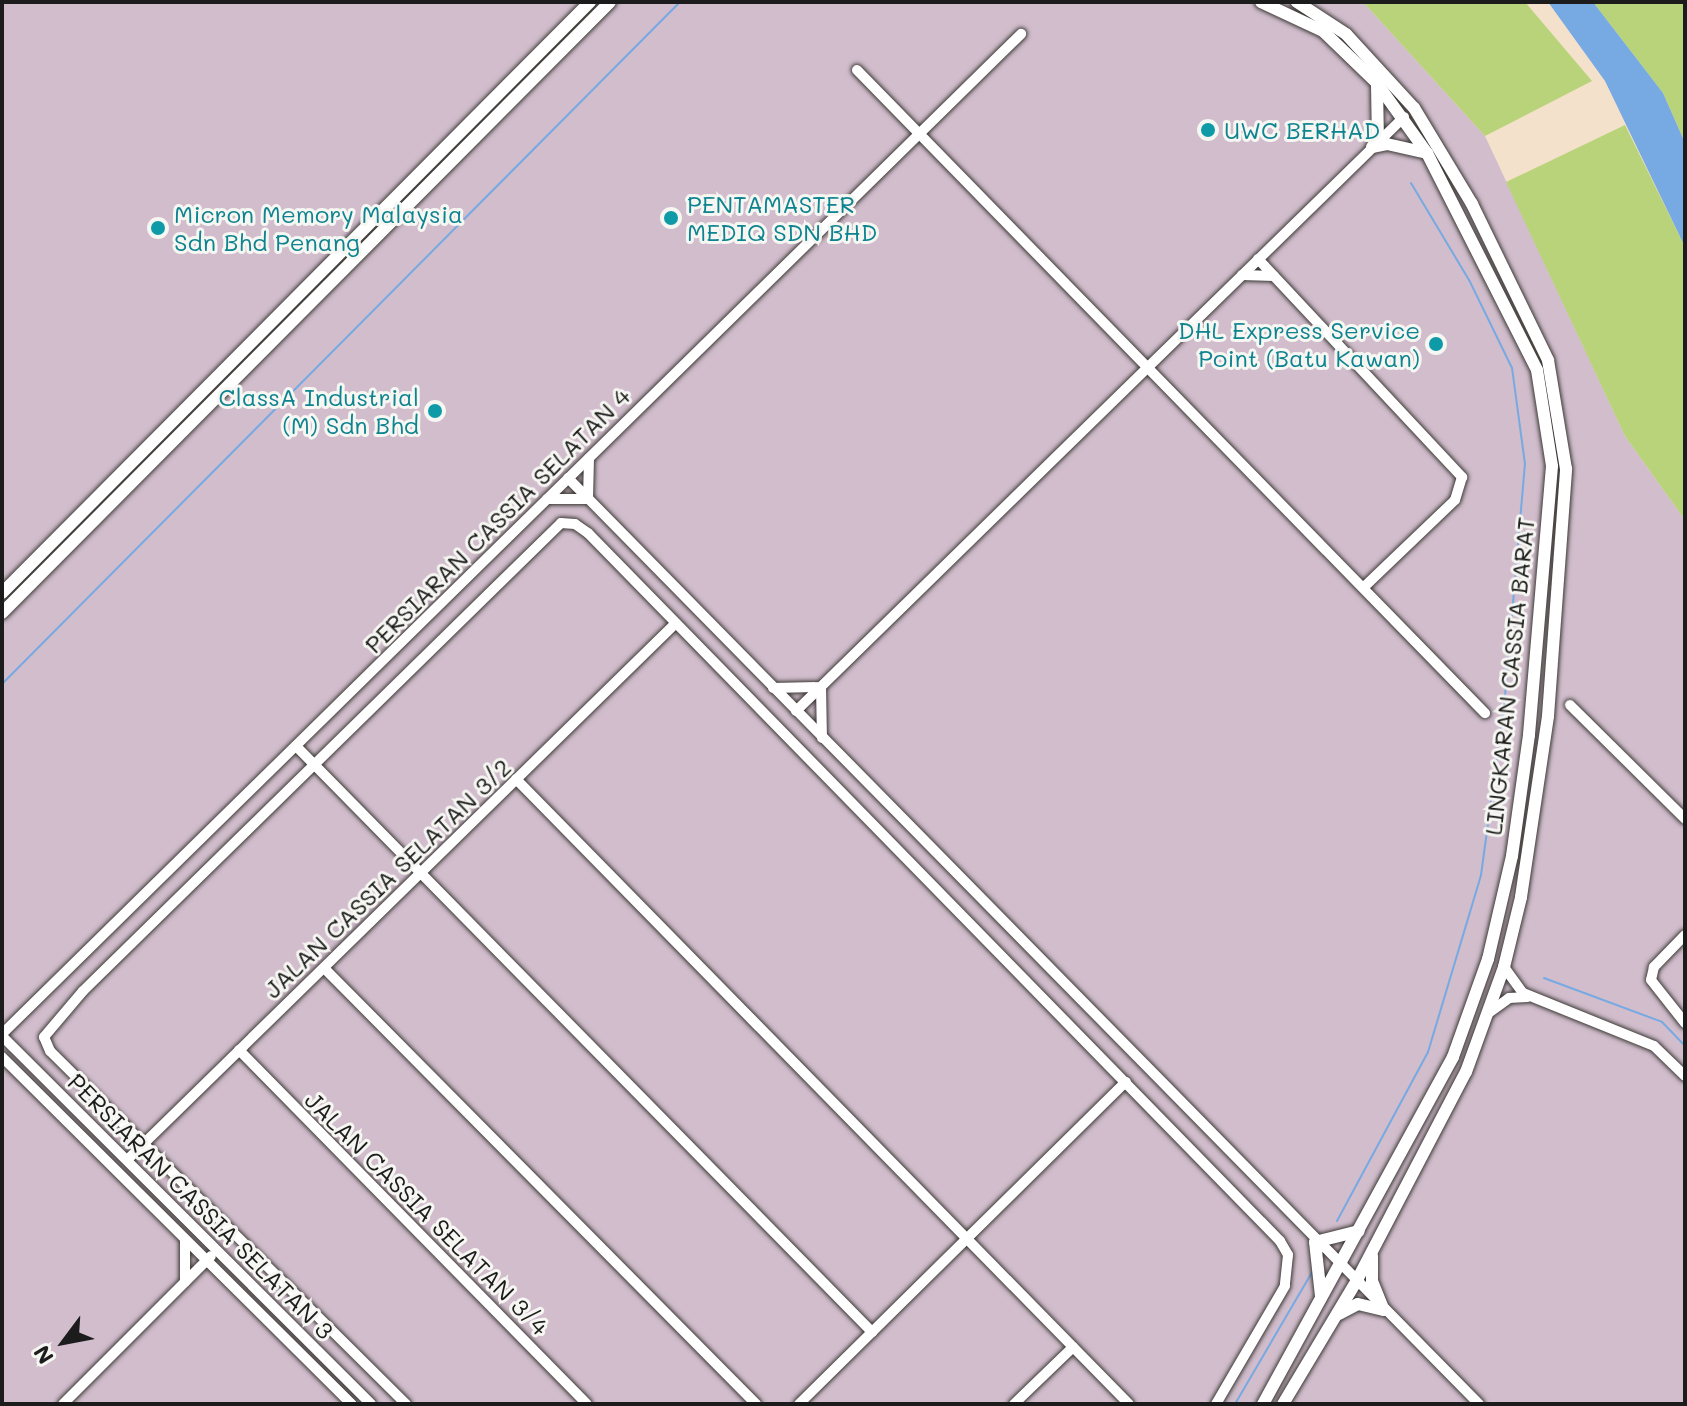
<!DOCTYPE html>
<html>
<head>
<meta charset="utf-8">
<style>
	body { margin:0 }
	#map { position:relative; width:1687px; height:1406px; overflow:hidden; background:#f4e1cb; font-family:Mali,sans-serif }
	div>[style] { position:absolute }
	[style*='--x'] { left:calc(var(--x)*1px); top:calc(var(--y)*1px); width:calc(var(--w)*1px); rotate:calc(var(--a)*1deg) }
	.industrial>* { inset:0; background:#d1bdcc }
	.green>* { inset:0; background:#b8d379 }
	.water>* { inset:0; background:#77a9e2 }
	.stream>* { height:2px; margin:-1px; padding:0 1px; transform-origin:1px; border-radius:1px; background:#77a9e2 }
	.roads { filter:drop-shadow(0 0 2px #3c3a36) drop-shadow(0 0 2px #3c3a36) }
	.minor>* { height:10px; margin:-5px; padding:0 5px; transform-origin:5px; border-radius:5px; background:#fff }
	.major>* { height:12px; margin:-6px; padding:0 6px; transform-origin:6px; border-radius:6px; background:#fff }
	.dots>* { width:22px; height:22px; translate:-50% -50%; box-sizing:border-box; border:4px solid #f6f6f2; border-radius:50% }
	span { translate:-50% -50%; white-space:nowrap; text-align:center; line-height:1.15; -webkit-text-stroke:6px #f6f6f2; paint-order:stroke }
	.culture-label { font-size:24px; color:#0d838f }
	.left { translate:0 -50%; text-align:left }
	.right { translate:-100% -50%; text-align:right }
	.street-label { font-size:24px; color:#1c1c1c }
	.frame { position:absolute; inset:0; border:4px solid #1c1c1c; pointer-events:none }
	.north { position:absolute; left:24px; top:1302px; width:80px; height:80px; -webkit-text-stroke:6px #f6f6f2; paint-order:stroke; rotate:238deg; font-size:22px; font-weight:700; line-height:32px; text-align:center; color:#1c1c1c }
	.north::after { content:''; display:block; margin:auto; width:28px; height:36px; background:#1c1c1c; clip-path:polygon(50% 0,100% 100%,50% 72%,0 100%) }
</style>
</head>
<body>
<div id="map">
	<div class="industrial">
		<i style="clip-path:polygon(2px 2px,1363px 2px,1485px 136px,1625px 436px,1685px 520px,1685px 1404px,2px 1404px)"></i>
	</div>
	<div class="green">
		<i style="clip-path:polygon(1363px 2px,1525px 2px,1592px 81px,1485px 136px)"></i>
		<i style="clip-path:polygon(1593px 2px,1685px 2px,1685px 143px,1663px 93px)"></i>
		<i style="clip-path:polygon(1625px 125px,1685px 247px,1685px 520px,1625px 436px,1506px 182px)"></i>
	</div>
	<div class="water">
		<i style="clip-path:polygon(1548px 2px,1593px 2px,1663px 93px,1685px 143px,1685px 247px,1605px 81px)"></i>
	</div>
	<div class="stream">
		<i style="--x:2;--y:684;--w:962;--a:-45.17"></i>
		<i style="--x:1544;--y:978;--w:126;--a:20.4"></i>
		<i style="--x:1662;--y:1022;--w:33;--a:46"></i>
		<i style="--x:1337;--y:1221;--w:192;--a:-61.7"></i>
		<i style="--x:1428;--y:1052;--w:185;--a:-73.3"></i>
		<i style="--x:1481;--y:875;--w:169;--a:-82.2"></i>
		<i style="--x:1504;--y:708;--w:245;--a:-85.1"></i>
		<i style="--x:1525;--y:464;--w:97;--a:-97.7"></i>
		<i style="--x:1512;--y:368;--w:98;--a:-116"></i>
		<i style="--x:1469;--y:280;--w:113;--a:-120.9"></i>
		<i style="--x:1235;--y:1404;--w:153;--a:-59.7"></i>
	</div>
	<div class="roads">
		<div class="minor">
			<i style="--x:857;--y:70;--w:899;--a:45.68"></i>
			<i style="--x:1258;--y:259;--w:299;--a:46.9"></i>
			<i style="--x:1462;--y:477;--w:24;--a:107"></i>
			<i style="--x:1455;--y:500;--w:126;--a:136.3"></i>
			<i style="--x:1242;--y:275;--w:32;--a:2"></i>
			<i style="--x:568;--y:478;--w:1299;--a:45.47"></i>
			<i style="--x:547;--y:499;--w:41;--a:0"></i>
			<i style="--x:588;--y:499;--w:41;--a:-88.6"></i>
			<i style="--x:773;--y:688;--w:48;--a:-1.2"></i>
			<i style="--x:821;--y:687;--w:51;--a:88.9"></i>
			<i style="--x:1570;--y:705;--w:162;--a:44.7"></i>
			<i style="--x:796;--y:711;--w:850;--a:-44.33"></i>
			<i style="--x:296;--y:746;--w:822;--a:45.49"></i>
			<i style="--x:516;--y:779;--w:875;--a:45.56"></i>
			<i style="--x:1685;--y:935;--w:45;--a:134.1"></i>
			<i style="--x:1654;--y:967;--w:13;--a:103"></i>
			<i style="--x:1651;--y:980;--w:55;--a:51.7"></i>
			<i style="--x:1504;--y:967;--w:32;--a:54"></i>
			<i style="--x:1523;--y:993;--w:141;--a:22"></i>
			<i style="--x:1654;--y:1046;--w:43;--a:44.1"></i>
			<i style="--x:324;--y:968;--w:614;--a:45.26"></i>
			<i style="--x:1490;--y:1012;--w:24;--a:-36"></i>
			<i style="--x:1509;--y:998;--w:18;--a:-3"></i>
			<i style="--x:2;--y:1034;--w:1428;--a:-44.46"></i>
			<i style="--x:2;--y:1036;--w:521;--a:44.92"></i>
			<i style="--x:239;--y:1050;--w:496;--a:45.5"></i>
			<i style="--x:2;--y:1057;--w:493;--a:44.8"></i>
			<i style="--x:127;--y:1160;--w:767;--a:-44.37"></i>
			<i style="--x:185;--y:1282;--w:42;--a:-90"></i>
			<i style="--x:63;--y:1404;--w:209;--a:-45"></i>
			<i style="--x:406;--y:1404;--w:501;--a:-135.24"></i>
			<i style="--x:50;--y:1051;--w:15;--a:-113"></i>
			<i style="--x:44;--y:1037;--w:60;--a:-49.7"></i>
			<i style="--x:83;--y:991;--w:669;--a:-44.39"></i>
			<i style="--x:561;--y:523;--w:14;--a:4"></i>
			<i style="--x:575;--y:524;--w:16;--a:35"></i>
			<i style="--x:588;--y:533;--w:990;--a:45.65"></i>
			<i style="--x:1280;--y:1241;--w:16;--a:60"></i>
			<i style="--x:1288;--y:1255;--w:31;--a:96"></i>
			<i style="--x:1285;--y:1286;--w:137;--a:120.3"></i>
			<i style="--x:799;--y:1404;--w:459;--a:-44.6"></i>
			<i style="--x:1014;--y:1404;--w:82;--a:-44"></i>
		</div>
		<div class="major">
			<i style="--x:1261;--y:2;--w:68;--a:25.1"></i>
			<i style="--x:1323;--y:31;--w:74;--a:43.9"></i>
			<i style="--x:1376;--y:82;--w:87;--a:54.3"></i>
			<i style="--x:1427;--y:153;--w:243;--a:63.1"></i>
			<i style="--x:1537;--y:370;--w:97;--a:81.1"></i>
			<i style="--x:1552;--y:466;--w:270;--a:94.9"></i>
			<i style="--x:1529;--y:735;--w:122;--a:98"></i>
			<i style="--x:1512;--y:856;--w:106;--a:103.1"></i>
			<i style="--x:1488;--y:959;--w:104;--a:109.7"></i>
			<i style="--x:1453;--y:1057;--w:396;--a:118.7"></i>
			<i style="--x:1377;--y:85;--w:56;--a:89"></i>
			<i style="--x:1372;--y:147;--w:15;--a:-11"></i>
			<i style="--x:1387;--y:144;--w:41;--a:12.7"></i>
			<i style="--x:2;--y:593;--w:834;--a:-45.15"></i>
			<i style="--x:2;--y:613;--w:862;--a:-45.14"></i>
			<i style="--x:1372;--y:1256;--w:25;--a:90"></i>
			<i style="--x:1372;--y:1281;--w:31;--a:68"></i>
			<i style="--x:1321;--y:1296;--w:54;--a:-96.3"></i>
			<i style="--x:1315;--y:1242;--w:45;--a:-14"></i>
			<i style="--x:1339;--y:1314;--w:21;--a:-28"></i>
			<i style="--x:1358;--y:1304;--w:27;--a:13"></i>
			<i style="--x:1283;--y:1404;--w:142;--a:-59.1"></i>
			<i style="--x:1356;--y:1282;--w:237;--a:-62.4"></i>
			<i style="--x:1466;--y:1072;--w:112;--a:-70.1"></i>
			<i style="--x:1504;--y:967;--w:72;--a:-76.3"></i>
			<i style="--x:1521;--y:897;--w:183;--a:-81.5"></i>
			<i style="--x:1548;--y:716;--w:248;--a:-85.8"></i>
			<i style="--x:1566;--y:469;--w:110;--a:-99.4"></i>
			<i style="--x:1548;--y:360;--w:174;--a:-116"></i>
			<i style="--x:1472;--y:204;--w:112;--a:-121.1"></i>
			<i style="--x:1414;--y:108;--w:100;--a:-132.6"></i>
			<i style="--x:1346;--y:34;--w:59;--a:-146.9"></i>
		</div>
	</div>
	<div class="dots">
		<i style="left:1208px;top:130px;background:#0f9aa8"></i>
		<i style="left:671px;top:218px;background:#0f9aa8"></i>
		<i style="left:158px;top:228px;background:#0f9aa8"></i>
		<i style="left:1436px;top:344px;background:#0f9aa8"></i>
		<i style="left:435px;top:411px;background:#0f9aa8"></i>
	</div>
	<div class="culture-label">
		<span class="left" style="left:1224px;top:130px">UWC BERHAD</span>
		<span class="left" style="left:687px;top:218px">PENTAMASTER<br>MEDIQ SDN BHD</span>
		<span class="left" style="left:174px;top:228px">Micron Memory Malaysia<br>Sdn Bhd Penang</span>
		<span class="right" style="left:1420px;top:344px">DHL Express Service<br>Point (Batu Kawan)</span>
		<span class="right" style="left:419px;top:411px">ClassA Industrial<br>(M) Sdn Bhd</span>
	</div>
	<div class="street-label">
		<span style="left:497px;top:520px;rotate:-45deg">PERSIARAN CASSIA SELATAN 4</span>
		<span style="left:1509px;top:676px;rotate:-84deg">LINGKARAN CASSIA BARAT</span>
		<span style="left:387px;top:878px;rotate:-44deg">JALAN CASSIA SELATAN 3/2</span>
		<span style="left:201px;top:1206px;rotate:45deg">PERSIARAN CASSIA SELATAN 3</span>
		<span style="left:427px;top:1213px;rotate:45deg">JALAN CASSIA SELATAN 3/4</span>
	</div>
	<div class="frame"></div>
	<div class="north">N</div>
</div>
</body>
</html>
